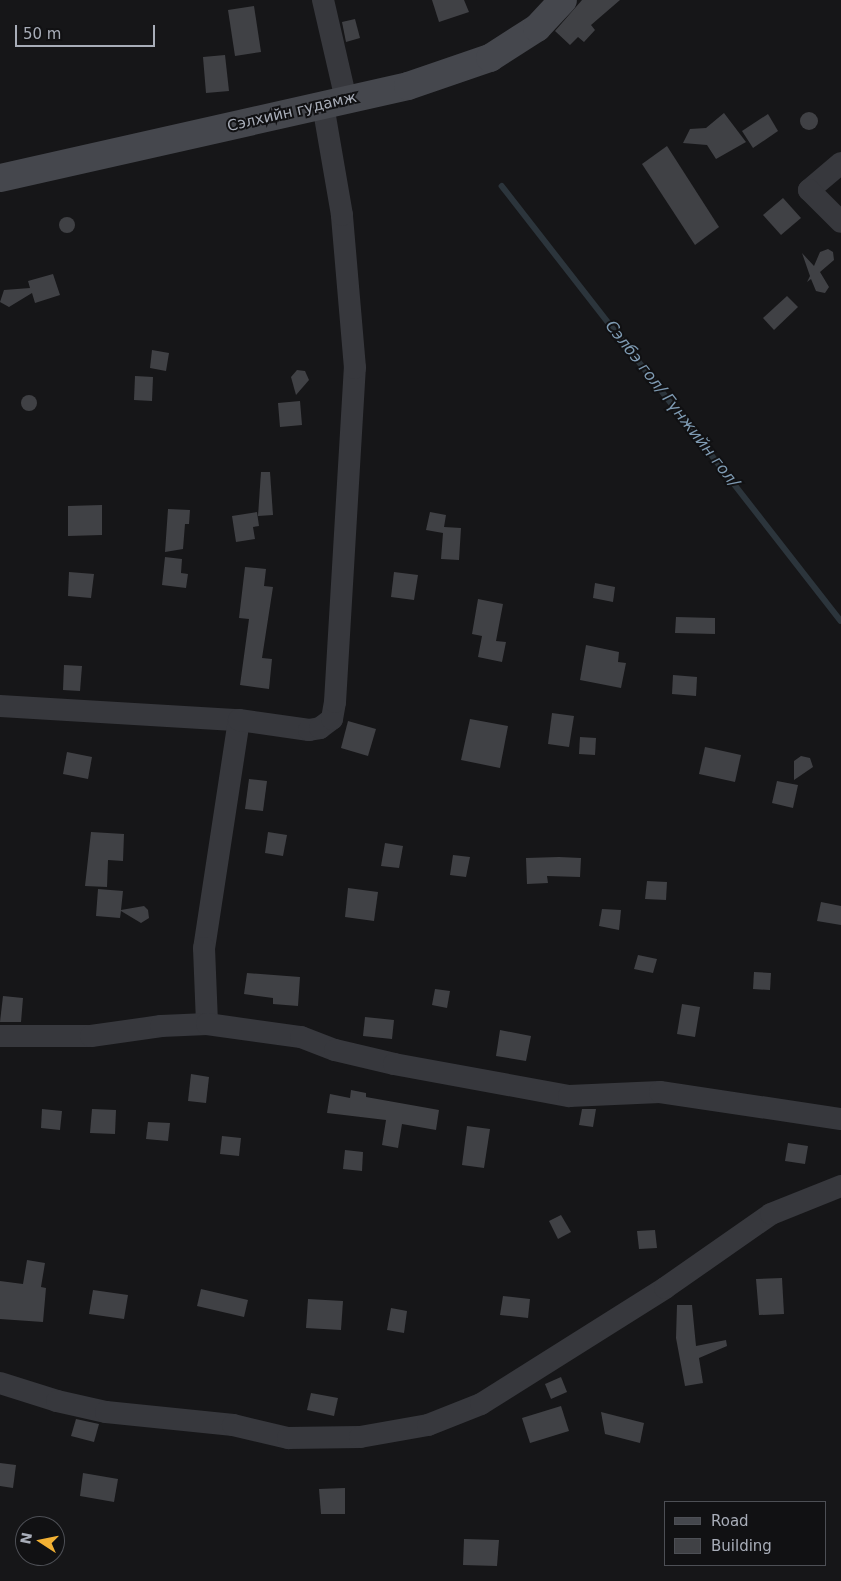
<!DOCTYPE html>
<html>
<head>
<meta charset="utf-8">
<style>
	body { margin:0 }
	#map { position:relative; width:841px; height:1581px; overflow:hidden; background:#161618; font-family:"DejaVu Sans",sans-serif }
	div>[style] { position:absolute }
	[style*='--x'] { left:calc(var(--x)*1px); top:calc(var(--y)*1px); width:calc(var(--w)*1px); rotate:calc(var(--a)*1deg) }
	.stream>* { height:5.5px; margin:-2.75px; padding:0 2.75px; transform-origin:2.75px; border-radius:2.75px; background:#2c353c }
	.building>* { inset:0; background:#404145 }
	.round { border-radius:50% }
	.street>* { height:22px; margin:-11px; padding:0 11px; transform-origin:11px; border-radius:11px; background:#37383d }
	.secondary>* { height:28px; margin:-14px; padding:0 14px; transform-origin:14px; border-radius:14px; background:#45474d }
	span { translate:-50% -50%; white-space:nowrap; text-align:center; line-height:1.15; -webkit-text-stroke:4px #111113; paint-order:stroke }
	.street-label { font-size:15px; color:#a8adb8 }
	.water-label { font-size:16px; color:#7f9bb3; font-style:italic }
	.legend { position:absolute; left:664px; top:1501px; width:162px; height:65px; box-sizing:border-box; background:#111113; border:1px solid #4d4f55; margin:0; padding:6px 9px; list-style:none; font-size:15px; color:#a8adb8 }
	.legend li { display:flex; align-items:center; gap:10px; height:25px }
	.legend b { width:25px; border:1px solid #4d4f55 }
	.north { position:absolute; left:15px; top:1516px; width:50px; height:50px; box-sizing:border-box; background:#111113; border:1px solid #4d4f55; border-radius:50%; rotate:281deg; font-size:14px; font-weight:700; line-height:20px; text-align:center; color:#a8adb8 }
	.north::after { content:''; display:block; margin:auto; width:18px; height:22px; background:#f2b134; clip-path:polygon(50% 0,100% 100%,50% 72%,0 100%) }
	.scale { position:absolute; left:15px; top:25px; width:140px; height:22px; box-sizing:border-box; border:2px solid #a8adb8; border-top:0; padding-left:6px; font-size:15px; line-height:18px; white-space:nowrap; color:#a8adb8; -webkit-text-stroke:4px #111113; paint-order:stroke }
</style>
</head>
<body>
<div id="map">
	<div class="stream">
		<i style="--x:502;--y:186;--w:551;--a:52.07"></i>
	</div>
	<div class="building">
		<i style="clip-path:polygon(432px 0,464px 0,469px 12px,439px 22px)"></i>
		<i style="clip-path:polygon(582px 0,620px 0,591px 25px,595px 30px,584px 42px,578px 37px,570px 45px,555px 31px)"></i>
		<i style="clip-path:polygon(254px 6px,261px 52px,235px 56px,228px 10px)"></i>
		<i style="clip-path:polygon(355px 19px,360px 38px,346px 42px,342px 22px)"></i>
		<i style="clip-path:polygon(225px 55px,229px 91px,206px 93px,203px 57px)"></i>
		<i class="round" style="left:800px;top:112px;width:18px;height:18px"></i>
		<i style="clip-path:polygon(724px 113px,746px 142px,716px 159px,707px 145px,683px 143px,690px 129px,706px 128px)"></i>
		<i style="clip-path:polygon(768px 114px,778px 131px,753px 148px,742px 131px)"></i>
		<i style="clip-path:polygon(667px 146px,719px 227px,695px 245px,642px 164px)"></i>
		<i style="clip-path:polygon(783px 198px,801px 218px,781px 235px,763px 215px)"></i>
		<i class="round" style="left:59px;top:217px;width:16px;height:16px"></i>
		<i style="clip-path:polygon(828px 249px,833px 252px,834px 260px,820px 272px,829px 287px,825px 293px,820px 292px,816px 291px,811px 279px,807px 282px,810px 276px,802px 253px,814px 266px,820px 252px)"></i>
		<i style="clip-path:polygon(53px 274px,60px 295px,35px 303px,32px 293px,9px 307px,0 302px,4px 290px,30px 288px,28px 281px)"></i>
		<i style="clip-path:polygon(787px 296px,798px 307px,774px 330px,763px 318px)"></i>
		<i style="clip-path:polygon(152px 350px,169px 353px,166px 371px,150px 368px)"></i>
		<i style="clip-path:polygon(297px 370px,305px 371px,309px 380px,296px 395px,291px 377px)"></i>
		<i style="clip-path:polygon(135px 376px,153px 377px,152px 401px,134px 400px)"></i>
		<i class="round" style="left:21px;top:395px;width:16px;height:16px"></i>
		<i style="clip-path:polygon(300px 401px,302px 425px,280px 427px,278px 403px)"></i>
		<i style="clip-path:polygon(261px 472px,270px 472px,273px 515px,258px 516px)"></i>
		<i style="clip-path:polygon(102px 505px,102px 535px,68px 536px,68px 506px)"></i>
		<i style="clip-path:polygon(168px 509px,190px 510px,189px 524px,185px 524px,183px 549px,165px 552px)"></i>
		<i style="clip-path:polygon(257px 512px,259px 526px,253px 527px,255px 539px,236px 542px,232px 516px)"></i>
		<i style="clip-path:polygon(430px 512px,446px 515px,444px 527px,461px 528px,459px 560px,441px 559px,443px 533px,426px 530px)"></i>
		<i style="clip-path:polygon(165px 557px,182px 559px,181px 573px,188px 574px,186px 588px,162px 585px)"></i>
		<i style="clip-path:polygon(245px 567px,266px 569px,264px 586px,273px 587px,262px 658px,272px 659px,269px 689px,240px 685px,249px 619px,239px 618px)"></i>
		<i style="clip-path:polygon(69px 572px,94px 574px,91px 598px,68px 596px)"></i>
		<i style="clip-path:polygon(394px 572px,418px 575px,414px 600px,391px 597px)"></i>
		<i style="clip-path:polygon(595px 583px,615px 587px,613px 602px,593px 598px)"></i>
		<i style="clip-path:polygon(478px 599px,503px 604px,496px 641px,506px 642px,502px 662px,478px 657px,482px 636px,472px 634px)"></i>
		<i style="clip-path:polygon(676px 617px,715px 618px,715px 634px,675px 633px)"></i>
		<i style="clip-path:polygon(586px 645px,619px 652px,618px 662px,626px 663px,621px 688px,580px 680px)"></i>
		<i style="clip-path:polygon(64px 665px,82px 666px,80px 691px,63px 690px)"></i>
		<i style="clip-path:polygon(673px 675px,697px 677px,696px 696px,672px 694px)"></i>
		<i style="clip-path:polygon(552px 713px,574px 716px,569px 747px,548px 744px)"></i>
		<i style="clip-path:polygon(470px 719px,508px 726px,500px 768px,461px 760px)"></i>
		<i style="clip-path:polygon(348px 721px,376px 729px,368px 756px,341px 748px)"></i>
		<i style="clip-path:polygon(580px 737px,596px 738px,595px 755px,579px 754px)"></i>
		<i style="clip-path:polygon(705px 747px,741px 755px,735px 782px,699px 774px)"></i>
		<i style="clip-path:polygon(67px 752px,92px 757px,88px 779px,63px 774px)"></i>
		<i style="clip-path:polygon(801px 756px,810px 758px,813px 767px,794px 780px,794px 761px)"></i>
		<i style="clip-path:polygon(249px 779px,267px 781px,263px 811px,245px 809px)"></i>
		<i style="clip-path:polygon(777px 781px,798px 785px,793px 808px,772px 803px)"></i>
		<i style="clip-path:polygon(91px 832px,124px 834px,123px 861px,108px 860px,107px 887px,85px 886px)"></i>
		<i style="clip-path:polygon(268px 832px,287px 835px,283px 856px,265px 853px)"></i>
		<i style="clip-path:polygon(385px 843px,403px 846px,399px 868px,381px 866px)"></i>
		<i style="clip-path:polygon(453px 855px,470px 857px,466px 877px,450px 875px)"></i>
		<i style="clip-path:polygon(559px 857px,581px 858px,580px 877px,547px 876px,548px 883px,527px 884px,526px 858px)"></i>
		<i style="clip-path:polygon(647px 881px,667px 882px,666px 900px,645px 899px)"></i>
		<i style="clip-path:polygon(348px 888px,378px 892px,374px 921px,345px 917px)"></i>
		<i style="clip-path:polygon(98px 889px,123px 891px,121px 910px,144px 906px,148px 910px,149px 918px,141px 923px,121px 911px,120px 918px,96px 916px)"></i>
		<i style="clip-path:polygon(821px 902px,841px 906px,841px 925px,817px 921px)"></i>
		<i style="clip-path:polygon(602px 909px,621px 910px,619px 930px,599px 926px)"></i>
		<i style="clip-path:polygon(638px 955px,657px 959px,653px 973px,634px 969px)"></i>
		<i style="clip-path:polygon(754px 972px,771px 973px,770px 990px,753px 989px)"></i>
		<i style="clip-path:polygon(247px 973px,300px 977px,298px 1006px,273px 1004px,273px 998px,244px 994px)"></i>
		<i style="clip-path:polygon(435px 989px,450px 991px,447px 1008px,432px 1005px)"></i>
		<i style="clip-path:polygon(3px 996px,23px 998px,21px 1022px,0 1022px)"></i>
		<i style="clip-path:polygon(682px 1004px,700px 1007px,695px 1037px,677px 1034px)"></i>
		<i style="clip-path:polygon(365px 1017px,394px 1020px,392px 1039px,363px 1036px)"></i>
		<i style="clip-path:polygon(500px 1030px,531px 1036px,526px 1061px,496px 1056px)"></i>
		<i style="clip-path:polygon(191px 1074px,209px 1077px,206px 1103px,188px 1101px)"></i>
		<i style="clip-path:polygon(351px 1090px,366px 1093px,366px 1097px,439px 1110px,436px 1130px,402px 1124px,398px 1148px,382px 1145px,386px 1120px,327px 1113px,330px 1094px,350px 1098px)"></i>
		<i style="clip-path:polygon(42px 1109px,62px 1111px,60px 1130px,41px 1128px)"></i>
		<i style="clip-path:polygon(92px 1109px,116px 1110px,115px 1134px,90px 1133px)"></i>
		<i style="clip-path:polygon(582px 1109px,596px 1109px,593px 1127px,579px 1125px)"></i>
		<i style="clip-path:polygon(148px 1122px,170px 1123px,168px 1141px,146px 1139px)"></i>
		<i style="clip-path:polygon(467px 1126px,490px 1129px,484px 1168px,462px 1165px)"></i>
		<i style="clip-path:polygon(222px 1136px,241px 1138px,239px 1156px,220px 1154px)"></i>
		<i style="clip-path:polygon(788px 1143px,808px 1146px,805px 1164px,785px 1161px)"></i>
		<i style="clip-path:polygon(345px 1150px,363px 1152px,362px 1171px,343px 1169px)"></i>
		<i style="clip-path:polygon(561px 1215px,571px 1232px,558px 1239px,549px 1221px)"></i>
		<i style="clip-path:polygon(655px 1230px,657px 1248px,639px 1249px,637px 1231px)"></i>
		<i style="clip-path:polygon(27px 1260px,45px 1263px,41px 1287px,46px 1288px,43px 1322px,0 1319px,0 1281px,23px 1284px)"></i>
		<i style="clip-path:polygon(782px 1278px,784px 1314px,759px 1315px,756px 1279px)"></i>
		<i style="clip-path:polygon(201px 1289px,248px 1300px,244px 1317px,197px 1306px)"></i>
		<i style="clip-path:polygon(93px 1290px,128px 1295px,124px 1319px,89px 1314px)"></i>
		<i style="clip-path:polygon(503px 1296px,530px 1299px,528px 1318px,500px 1315px)"></i>
		<i style="clip-path:polygon(308px 1299px,343px 1301px,341px 1330px,306px 1328px)"></i>
		<i style="clip-path:polygon(677px 1305px,692px 1305px,696px 1346px,726px 1340px,727px 1346px,699px 1358px,703px 1383px,685px 1386px,676px 1338px)"></i>
		<i style="clip-path:polygon(391px 1308px,407px 1311px,404px 1333px,387px 1330px)"></i>
		<i style="clip-path:polygon(561px 1377px,567px 1392px,551px 1399px,545px 1384px)"></i>
		<i style="clip-path:polygon(311px 1393px,338px 1398px,334px 1416px,307px 1410px)"></i>
		<i style="clip-path:polygon(561px 1406px,569px 1431px,530px 1443px,522px 1418px)"></i>
		<i style="clip-path:polygon(601px 1412px,644px 1423px,640px 1443px,605px 1434px)"></i>
		<i style="clip-path:polygon(76px 1419px,99px 1424px,94px 1442px,71px 1436px)"></i>
		<i style="clip-path:polygon(0 1463px,16px 1465px,13px 1488px,0 1486px)"></i>
		<i style="clip-path:polygon(83px 1473px,118px 1479px,114px 1502px,80px 1496px)"></i>
		<i style="clip-path:polygon(345px 1488px,345px 1514px,321px 1514px,319px 1489px)"></i>
		<i style="clip-path:polygon(464px 1539px,499px 1540px,497px 1566px,463px 1565px)"></i>
	</div>
	<div class="street">
		<i style="--x:323;--y:0;--w:103;--a:77"></i>
		<i style="--x:841;--y:163;--w:42;--a:139.8"></i>
		<i style="--x:809;--y:190;--w:45;--a:45"></i>
		<i style="--x:0;--y:706;--w:239;--a:3.4"></i>
		<i style="--x:239;--y:720;--w:231;--a:98.7"></i>
		<i style="--x:204;--y:948;--w:76;--a:87.7"></i>
		<i style="--x:239;--y:720;--w:71;--a:8.1"></i>
		<i style="--x:309;--y:730;--w:11;--a:-10"></i>
		<i style="--x:320;--y:728;--w:15;--a:-37"></i>
		<i style="--x:332;--y:719;--w:17;--a:-80"></i>
		<i style="--x:335;--y:702;--w:335;--a:-86.6"></i>
		<i style="--x:355;--y:368;--w:154;--a:-94.9"></i>
		<i style="--x:342;--y:215;--w:112;--a:-99.8"></i>
		<i style="--x:0;--y:1036;--w:91;--a:0"></i>
		<i style="--x:91;--y:1036;--w:71;--a:-8.1"></i>
		<i style="--x:161;--y:1026;--w:46;--a:-2.5"></i>
		<i style="--x:207;--y:1024;--w:95;--a:7.9"></i>
		<i style="--x:301;--y:1037;--w:36;--a:21"></i>
		<i style="--x:335;--y:1050;--w:61;--a:13.3"></i>
		<i style="--x:394;--y:1064;--w:178;--a:10.4"></i>
		<i style="--x:569;--y:1096;--w:91;--a:-2.5"></i>
		<i style="--x:660;--y:1092;--w:183;--a:8.5"></i>
		<i style="--x:0;--y:1383;--w:60;--a:17.5"></i>
		<i style="--x:57;--y:1401;--w:50;--a:12.7"></i>
		<i style="--x:106;--y:1412;--w:128;--a:5.8"></i>
		<i style="--x:233;--y:1425;--w:57;--a:13.3"></i>
		<i style="--x:288;--y:1438;--w:72;--a:-0.8"></i>
		<i style="--x:360;--y:1437;--w:69;--a:-10"></i>
		<i style="--x:428;--y:1425;--w:57;--a:-21.6"></i>
		<i style="--x:481;--y:1404;--w:218;--a:-32.2"></i>
		<i style="--x:665;--y:1288;--w:129;--a:-34.9"></i>
		<i style="--x:771;--y:1214;--w:75;--a:-21.8"></i>
	</div>
	<div class="secondary">
		<i style="--x:0;--y:178;--w:418;--a:-12.7"></i>
		<i style="--x:408;--y:86;--w:87;--a:-18.9"></i>
		<i style="--x:490;--y:58;--w:56;--a:-32.6"></i>
		<i style="--x:537;--y:28;--w:38;--a:-47"></i>
	</div>
	<div class="street-label">
		<span style="left:292px;top:112px;rotate:-13deg">Сэлхийн гудамж</span>
	</div>
	<div class="water-label">
		<span style="left:672px;top:404px;rotate:52deg">Сэлбэ гол/ Гүнжийн гол/</span>
	</div>
	<ul class="legend">
	<li><b style="height:6px;background:#45474d"></b>Road</li>
	<li><b style="height:14px;background:#404145"></b>Building</li>
	</ul>
	<div class="north">N</div>
	<div class="scale">50 m</div>
</div>
</body>
</html>
